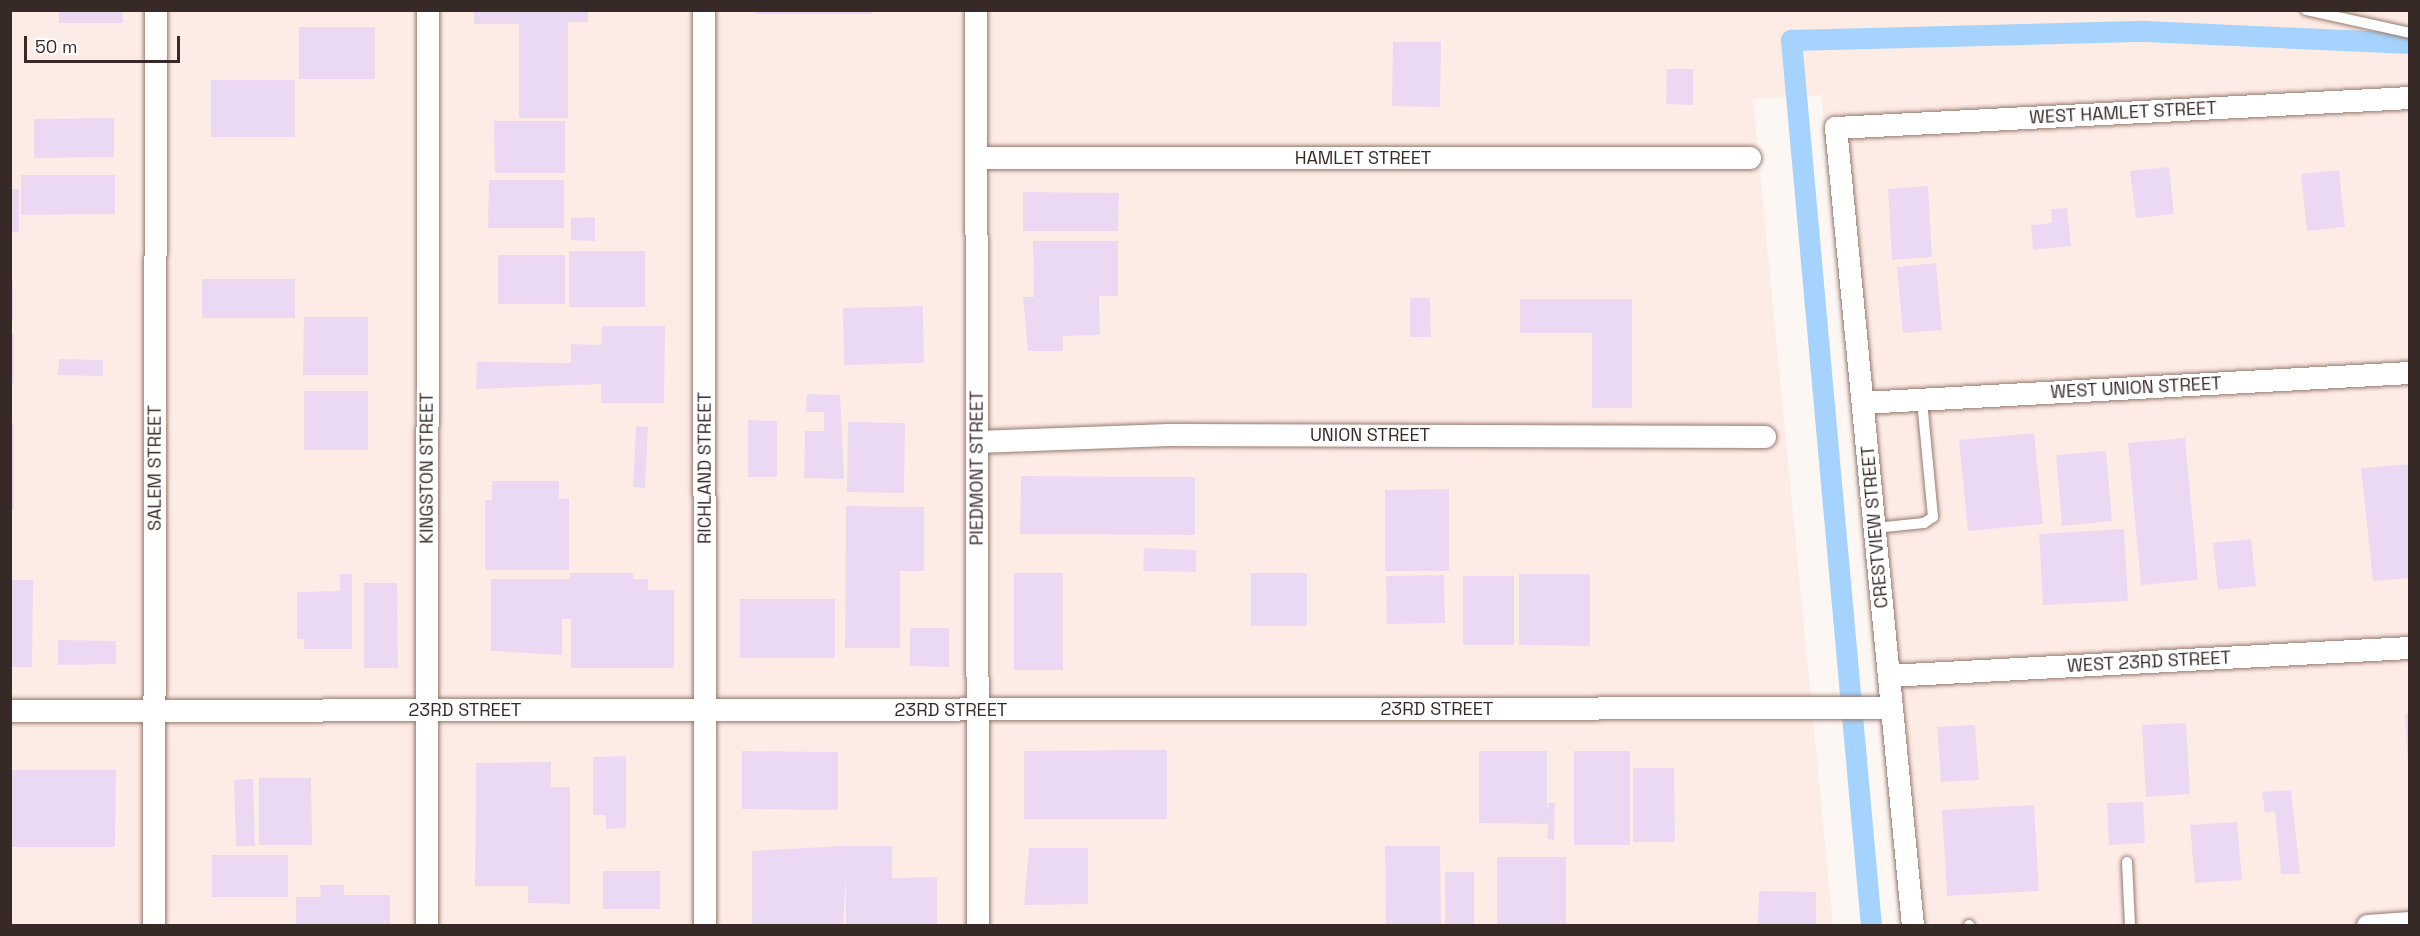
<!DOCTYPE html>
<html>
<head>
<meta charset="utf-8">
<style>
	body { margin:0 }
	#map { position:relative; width:2420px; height:936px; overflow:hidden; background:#fdf7f4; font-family:"Space Grotesk",sans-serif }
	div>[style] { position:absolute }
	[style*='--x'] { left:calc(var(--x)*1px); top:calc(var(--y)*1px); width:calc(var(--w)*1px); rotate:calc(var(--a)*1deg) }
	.built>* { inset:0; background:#fdece6 }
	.canal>* { height:21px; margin:-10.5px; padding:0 10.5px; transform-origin:10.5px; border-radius:10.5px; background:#a5d3fd }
	.building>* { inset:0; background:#ebd9f4 }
	.roads { filter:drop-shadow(0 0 2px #96796d) drop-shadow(0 0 2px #96796d) }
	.service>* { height:10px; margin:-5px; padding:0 5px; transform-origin:5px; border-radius:5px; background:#fff }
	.minor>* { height:22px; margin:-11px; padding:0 11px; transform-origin:11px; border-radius:11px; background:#fff }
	span { translate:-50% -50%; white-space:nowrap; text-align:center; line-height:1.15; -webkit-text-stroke:5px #fff; paint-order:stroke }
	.street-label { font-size:18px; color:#372a26 }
	.frame { position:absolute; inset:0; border:12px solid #372a26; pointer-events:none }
	.scale { position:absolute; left:24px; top:36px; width:156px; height:27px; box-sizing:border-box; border:3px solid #372a26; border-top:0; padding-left:8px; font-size:18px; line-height:21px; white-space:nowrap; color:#372a26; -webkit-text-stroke:4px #fff; paint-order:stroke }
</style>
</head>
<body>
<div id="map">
	<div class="built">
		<i style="clip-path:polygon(10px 11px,2409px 11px,2409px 925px,1900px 925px,1821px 95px,1753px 99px,1833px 925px,11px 925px)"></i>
	</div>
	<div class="canal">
		<i style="--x:1871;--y:926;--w:890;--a:-95.16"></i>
		<i style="--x:1791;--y:40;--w:354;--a:-1.5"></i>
		<i style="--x:2145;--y:31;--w:265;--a:2.6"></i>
	</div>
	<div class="building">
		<i style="clip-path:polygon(59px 10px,122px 10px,123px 23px,59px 23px)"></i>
		<i style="clip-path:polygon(474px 10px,588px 10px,588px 22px,568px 22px,568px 118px,519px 118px,519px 24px,474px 24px)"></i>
		<i style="clip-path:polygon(754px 10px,872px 10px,872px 14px,754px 14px)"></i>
		<i style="clip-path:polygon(299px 27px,375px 27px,375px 79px,299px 79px)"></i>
		<i style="clip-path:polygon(1393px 42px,1441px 42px,1440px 107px,1392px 106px)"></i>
		<i style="clip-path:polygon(1667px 69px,1693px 69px,1693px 105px,1666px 104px)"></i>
		<i style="clip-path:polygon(211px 80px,295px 80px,295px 137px,211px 137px)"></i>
		<i style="clip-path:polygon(114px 118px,114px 157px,34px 158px,34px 119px)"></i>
		<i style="clip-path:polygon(494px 121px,565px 121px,565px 173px,495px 173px)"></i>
		<i style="clip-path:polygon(2169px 167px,2174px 214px,2136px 218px,2130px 171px)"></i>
		<i style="clip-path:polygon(2339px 170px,2345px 227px,2307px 231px,2301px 174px)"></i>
		<i style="clip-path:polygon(21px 175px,115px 175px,115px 214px,21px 215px)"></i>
		<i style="clip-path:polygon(489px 180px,564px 180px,564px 228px,488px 228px)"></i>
		<i style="clip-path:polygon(1928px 186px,1932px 257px,1892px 260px,1888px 189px)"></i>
		<i style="clip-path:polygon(10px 189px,19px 189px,19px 232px,10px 232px)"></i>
		<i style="clip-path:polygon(1023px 192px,1119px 193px,1118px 231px,1023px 231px)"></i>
		<i style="clip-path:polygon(2067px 208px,2071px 246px,2033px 250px,2031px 225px,2052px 223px,2051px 209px)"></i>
		<i style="clip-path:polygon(595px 217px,595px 241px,571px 240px,571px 218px)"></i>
		<i style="clip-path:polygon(1033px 241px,1118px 241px,1118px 296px,1099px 296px,1100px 335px,1063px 336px,1063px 351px,1028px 351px,1023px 297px,1034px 297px)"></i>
		<i style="clip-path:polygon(569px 251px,645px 251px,645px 307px,569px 307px)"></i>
		<i style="clip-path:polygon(498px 255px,565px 255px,565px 304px,498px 304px)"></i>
		<i style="clip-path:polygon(1936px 263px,1942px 330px,1903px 333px,1897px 267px)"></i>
		<i style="clip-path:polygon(202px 279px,295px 279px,295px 318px,202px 318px)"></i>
		<i style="clip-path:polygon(10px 281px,13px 281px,13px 320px,10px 320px)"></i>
		<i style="clip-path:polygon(1410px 298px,1430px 298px,1431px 337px,1410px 337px)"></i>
		<i style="clip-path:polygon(1520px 299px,1632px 299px,1632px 408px,1592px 408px,1592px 333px,1520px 333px)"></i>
		<i style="clip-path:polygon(923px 306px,924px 363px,844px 365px,843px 308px)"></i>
		<i style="clip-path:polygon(304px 317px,368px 317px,368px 375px,303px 375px)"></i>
		<i style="clip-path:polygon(602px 326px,665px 326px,664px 403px,601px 403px,601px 384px,476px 389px,477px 362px,571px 363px,571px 344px,601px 345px)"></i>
		<i style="clip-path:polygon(10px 334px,14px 334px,14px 383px,10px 383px)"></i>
		<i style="clip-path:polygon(59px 359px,103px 360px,103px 376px,58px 375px)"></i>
		<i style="clip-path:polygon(304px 391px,368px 391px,368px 450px,304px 450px)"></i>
		<i style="clip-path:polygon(807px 394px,840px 395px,844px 479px,804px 478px,805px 431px,824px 431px,824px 412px,806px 412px)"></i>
		<i style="clip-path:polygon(748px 420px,777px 421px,777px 477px,748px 477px)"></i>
		<i style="clip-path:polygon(848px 422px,905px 423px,904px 493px,847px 492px)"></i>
		<i style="clip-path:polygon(10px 423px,14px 423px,14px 510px,10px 510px)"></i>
		<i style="clip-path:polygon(636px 426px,648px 427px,645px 488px,633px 487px)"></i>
		<i style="clip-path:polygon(2034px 433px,2043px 524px,1968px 531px,1959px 440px)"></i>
		<i style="clip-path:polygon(2185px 438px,2198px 580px,2141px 585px,2128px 443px)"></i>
		<i style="clip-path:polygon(2106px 451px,2112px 521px,2062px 526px,2056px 455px)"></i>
		<i style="clip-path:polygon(2410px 464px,2410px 578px,2373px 581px,2361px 468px)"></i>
		<i style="clip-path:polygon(1021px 476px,1195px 477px,1195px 535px,1020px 534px)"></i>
		<i style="clip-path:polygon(492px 481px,559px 481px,559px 499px,569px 498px,569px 570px,485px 570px,485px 500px,492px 500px)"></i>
		<i style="clip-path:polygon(1449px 489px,1449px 571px,1385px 571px,1385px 490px)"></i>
		<i style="clip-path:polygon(846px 506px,924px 507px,924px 571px,900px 571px,900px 648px,845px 648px)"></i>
		<i style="clip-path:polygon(2124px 529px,2128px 601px,2043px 605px,2039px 534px)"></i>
		<i style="clip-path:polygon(2251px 539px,2256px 586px,2218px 590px,2213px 543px)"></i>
		<i style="clip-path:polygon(1144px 548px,1196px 550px,1196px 572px,1143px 571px)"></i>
		<i style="clip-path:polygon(570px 573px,633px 573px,633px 579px,648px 579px,648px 590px,674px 590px,674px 668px,571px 668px,571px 619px,562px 619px,562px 655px,491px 651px,491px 579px,570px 579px)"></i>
		<i style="clip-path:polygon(1014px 573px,1063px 573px,1063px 670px,1014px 670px)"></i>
		<i style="clip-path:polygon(1251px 573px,1307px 573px,1307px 626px,1251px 626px)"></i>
		<i style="clip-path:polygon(340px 574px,352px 574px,352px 649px,304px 649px,304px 639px,297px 639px,297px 592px,340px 591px)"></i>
		<i style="clip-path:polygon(1519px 574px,1590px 574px,1590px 646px,1519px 645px)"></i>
		<i style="clip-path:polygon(1444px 575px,1445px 623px,1387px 624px,1386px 576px)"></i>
		<i style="clip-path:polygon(1463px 576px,1514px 576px,1514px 645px,1463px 645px)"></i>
		<i style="clip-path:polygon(10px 580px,33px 580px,32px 667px,10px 667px)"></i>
		<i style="clip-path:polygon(364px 583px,397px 583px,398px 668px,364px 668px)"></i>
		<i style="clip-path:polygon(740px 599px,835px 599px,835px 658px,740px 658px)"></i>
		<i style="clip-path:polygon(910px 628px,949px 628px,949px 667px,910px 666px)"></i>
		<i style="clip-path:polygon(58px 640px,116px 641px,116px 664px,58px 665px)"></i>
		<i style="clip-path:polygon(2410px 713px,2410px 764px,2408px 764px,2405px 714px)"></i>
		<i style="clip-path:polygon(2186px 723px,2190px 794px,2146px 797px,2142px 725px)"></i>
		<i style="clip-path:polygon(1975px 725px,1979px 780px,1941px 782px,1937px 727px)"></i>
		<i style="clip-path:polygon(1167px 750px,1167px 819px,1024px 819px,1024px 751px)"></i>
		<i style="clip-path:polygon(742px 751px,838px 752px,838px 810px,742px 809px)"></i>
		<i style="clip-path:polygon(1479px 751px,1547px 751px,1547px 811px,1548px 803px,1555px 803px,1554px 840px,1547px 839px,1548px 824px,1479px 823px)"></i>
		<i style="clip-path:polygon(1574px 751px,1630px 751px,1630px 845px,1574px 845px)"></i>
		<i style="clip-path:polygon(626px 756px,626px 828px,606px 829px,606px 815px,593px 815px,593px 757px)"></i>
		<i style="clip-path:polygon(551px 762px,551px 787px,570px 787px,570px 904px,528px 903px,528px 886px,475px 886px,476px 763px)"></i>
		<i style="clip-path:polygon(1633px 768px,1674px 768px,1675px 842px,1633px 842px)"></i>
		<i style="clip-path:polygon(10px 770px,116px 770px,115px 847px,10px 847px)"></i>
		<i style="clip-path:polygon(259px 778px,311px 778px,312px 845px,259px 845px)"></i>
		<i style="clip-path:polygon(253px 779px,255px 846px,236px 846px,234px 780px)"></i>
		<i style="clip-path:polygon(2291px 790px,2300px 874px,2281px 874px,2275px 811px,2265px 813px,2262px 792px)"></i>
		<i style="clip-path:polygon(2143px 802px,2145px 843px,2109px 845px,2107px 803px)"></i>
		<i style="clip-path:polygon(2034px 805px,2039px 891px,1947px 896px,1942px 810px)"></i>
		<i style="clip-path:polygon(2237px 822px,2242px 880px,2195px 883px,2190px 825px)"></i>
		<i style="clip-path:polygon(841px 846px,892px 846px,892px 878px,937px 877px,937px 926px,846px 926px,846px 877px,843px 926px,752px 926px,752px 851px)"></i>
		<i style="clip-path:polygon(1385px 846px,1440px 846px,1441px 926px,1386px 926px)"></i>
		<i style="clip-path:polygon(1029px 848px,1088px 848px,1088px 904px,1024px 905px)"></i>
		<i style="clip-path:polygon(212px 855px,288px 855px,288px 897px,212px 897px)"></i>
		<i style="clip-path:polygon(1497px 857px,1566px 857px,1566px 926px,1497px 926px)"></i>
		<i style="clip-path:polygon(603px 871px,660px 871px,660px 909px,603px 909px)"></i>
		<i style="clip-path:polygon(1445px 872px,1474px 872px,1474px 926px,1445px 926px)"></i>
		<i style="clip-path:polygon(320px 885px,344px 885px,344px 895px,390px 895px,390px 926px,296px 926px,296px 897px,321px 897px)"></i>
		<i style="clip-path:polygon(1759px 891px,1816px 892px,1816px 926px,1758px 926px)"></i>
	</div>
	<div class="roads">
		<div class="service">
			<i style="--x:2306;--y:10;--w:107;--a:12.5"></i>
			<i style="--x:1875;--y:528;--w:49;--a:-5.8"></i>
			<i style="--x:1924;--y:523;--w:11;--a:-34"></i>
			<i style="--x:1933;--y:517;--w:118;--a:-95.4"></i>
			<i style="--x:2127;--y:862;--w:64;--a:87.3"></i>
			<i style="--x:1969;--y:925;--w:1;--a:90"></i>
		</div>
		<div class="minor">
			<i style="--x:704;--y:10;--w:916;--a:89.94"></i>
			<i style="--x:976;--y:10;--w:916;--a:89.87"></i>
			<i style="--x:977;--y:158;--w:773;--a:0"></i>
			<i style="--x:1863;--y:403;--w:548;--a:-3.14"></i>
			<i style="--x:977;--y:442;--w:192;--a:-2.1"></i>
			<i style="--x:1169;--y:435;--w:596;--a:0.19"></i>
			<i style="--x:1889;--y:676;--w:522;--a:-3.08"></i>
			<i style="--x:10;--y:711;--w:1881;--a:-0.09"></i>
			<i style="--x:154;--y:926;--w:916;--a:-89.87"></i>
			<i style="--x:427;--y:926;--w:916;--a:-89.94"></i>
			<i style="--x:1913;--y:926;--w:802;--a:-95.51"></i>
			<i style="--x:1836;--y:128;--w:575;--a:-2.99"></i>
			<i style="--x:2368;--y:926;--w:42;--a:-4.1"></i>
		</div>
	</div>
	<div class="street-label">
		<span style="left:2123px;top:113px;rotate:-3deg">WEST HAMLET STREET</span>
		<span style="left:1363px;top:158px">HAMLET STREET</span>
		<span style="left:2136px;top:388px;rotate:-3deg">WEST UNION STREET</span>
		<span style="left:1370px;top:435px">UNION STREET</span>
		<span style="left:155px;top:468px;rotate:-90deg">SALEM STREET</span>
		<span style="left:427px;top:468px;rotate:-90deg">KINGSTON STREET</span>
		<span style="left:705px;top:468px;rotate:-90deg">RICHLAND STREET</span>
		<span style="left:977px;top:468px;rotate:-90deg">PIEDMONT STREET</span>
		<span style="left:1875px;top:527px;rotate:-95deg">CRESTVIEW STREET</span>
		<span style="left:2149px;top:662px;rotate:-3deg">WEST 23RD STREET</span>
		<span style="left:1437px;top:709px">23RD STREET</span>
		<span style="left:465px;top:710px">23RD STREET</span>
		<span style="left:951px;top:710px">23RD STREET</span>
	</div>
	<div class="frame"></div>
	<div class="scale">50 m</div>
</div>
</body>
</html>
